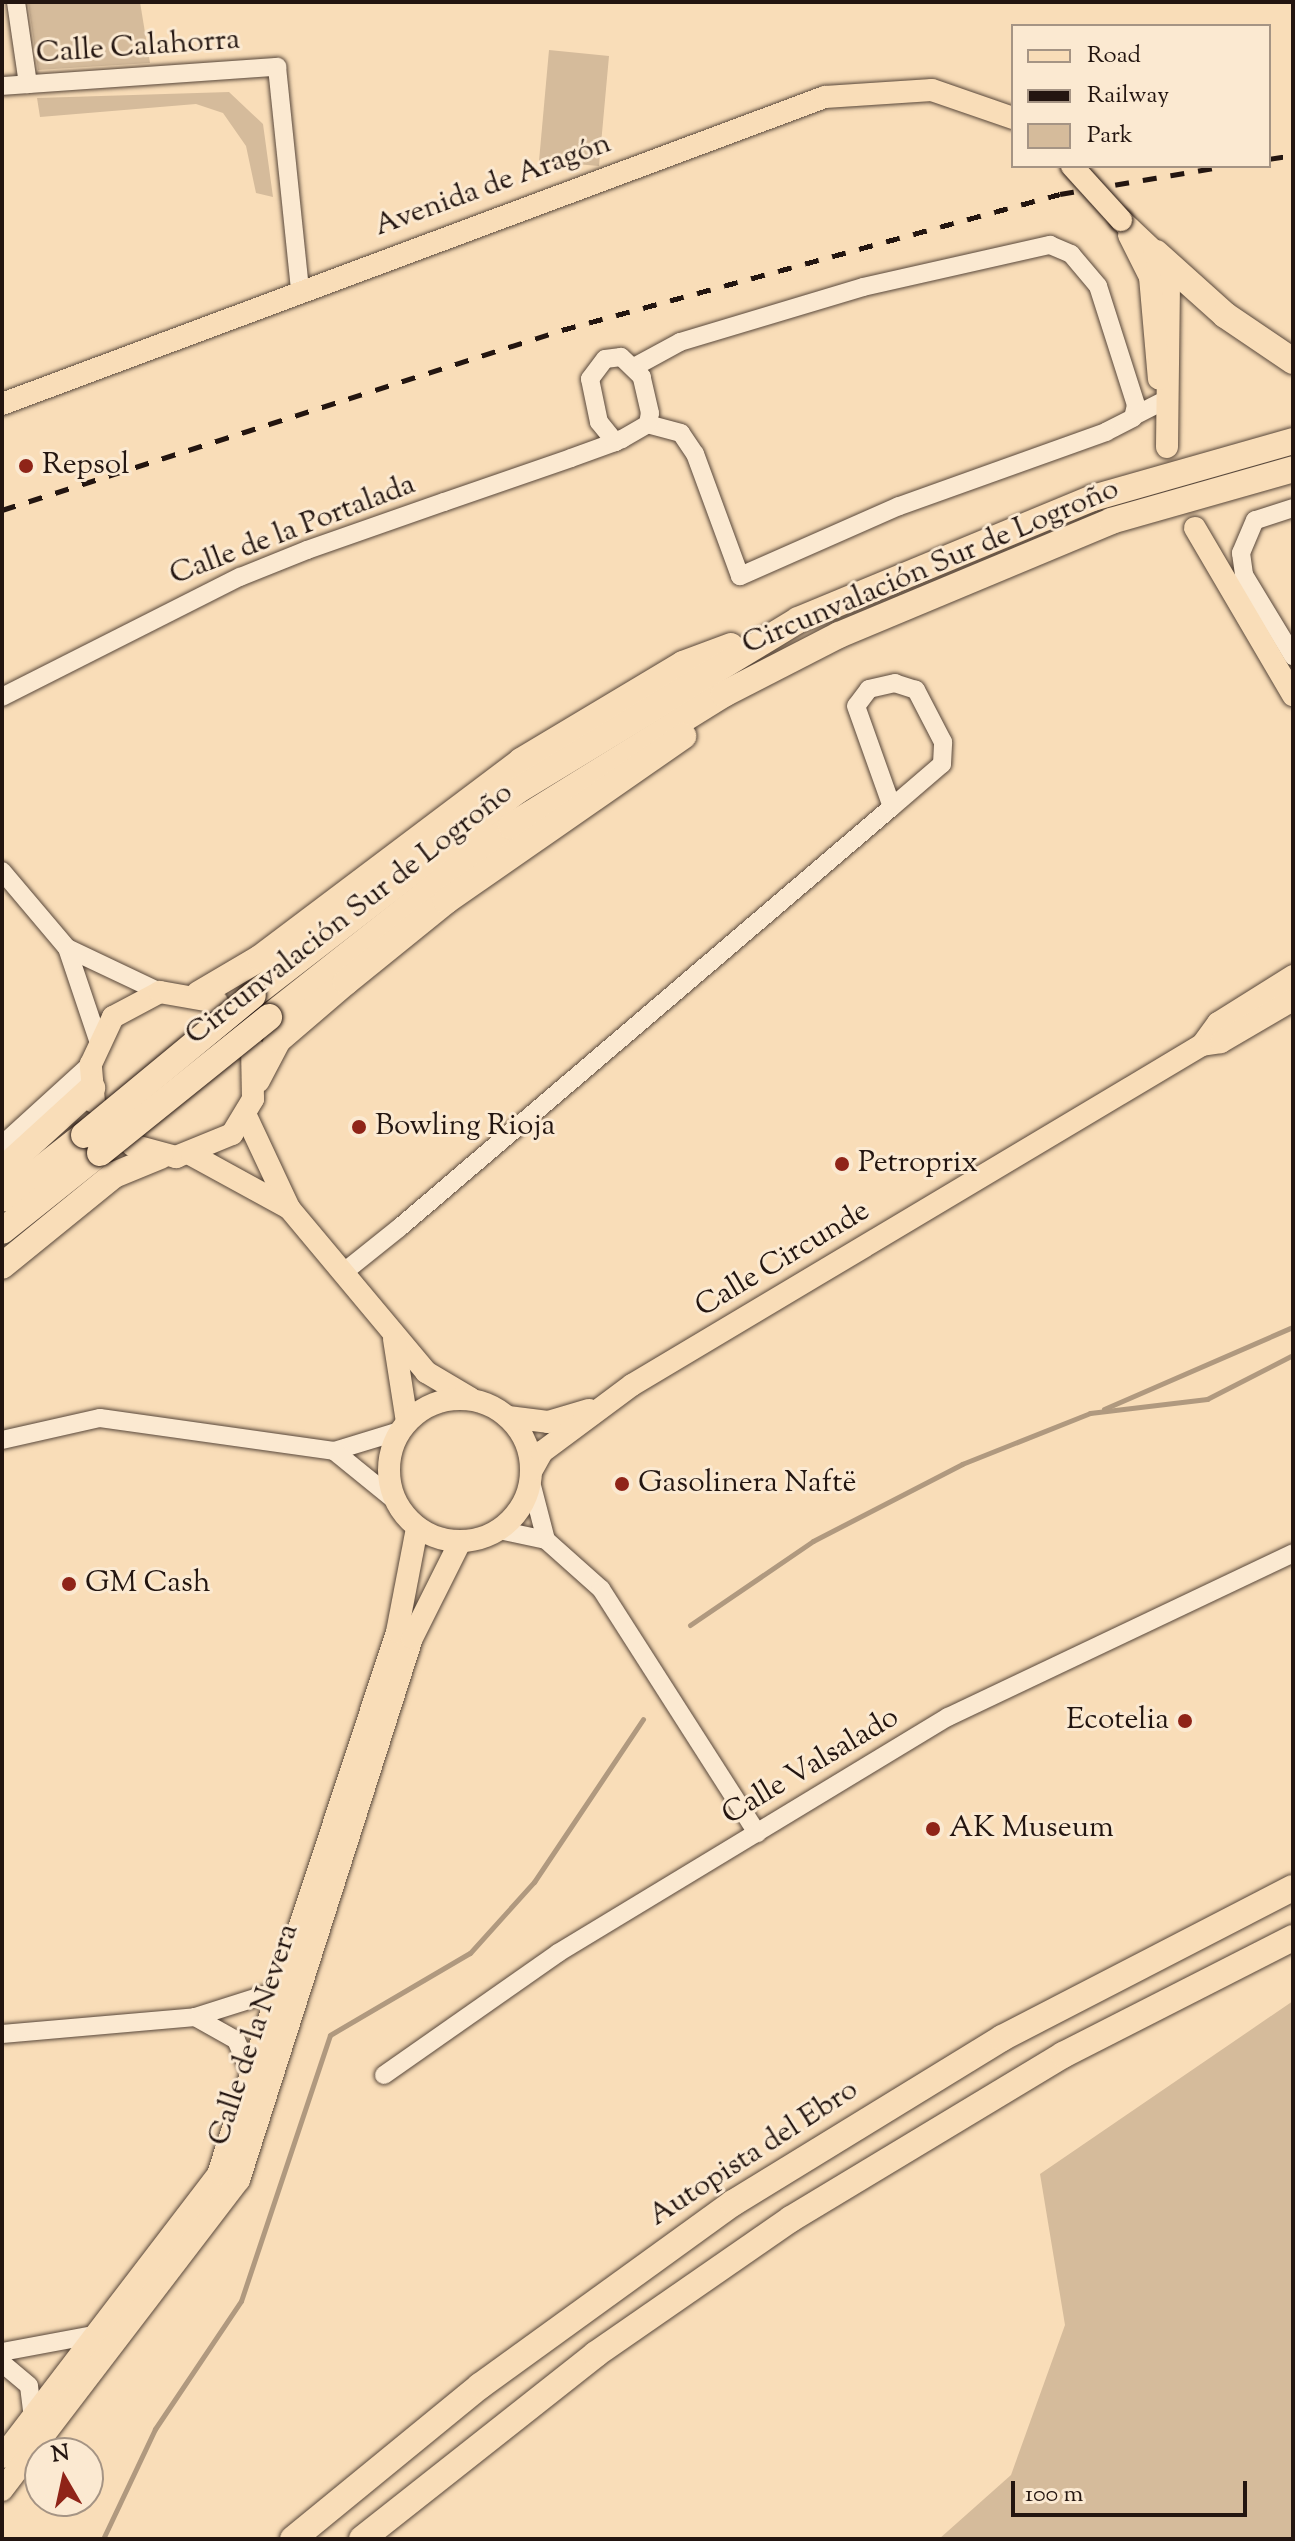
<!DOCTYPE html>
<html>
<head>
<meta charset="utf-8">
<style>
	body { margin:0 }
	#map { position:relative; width:1295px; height:2541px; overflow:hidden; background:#f9ddb8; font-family:"Sorts Mill Goudy",serif }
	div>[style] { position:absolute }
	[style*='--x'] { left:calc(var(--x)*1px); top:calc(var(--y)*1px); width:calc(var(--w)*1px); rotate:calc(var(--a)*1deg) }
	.green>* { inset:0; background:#d5bb9b }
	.stream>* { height:5px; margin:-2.5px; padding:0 2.5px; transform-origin:2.5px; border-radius:2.5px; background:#b0997f }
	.roads { filter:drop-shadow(0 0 2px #58473a) drop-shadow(0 0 2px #58473a) }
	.minor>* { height:18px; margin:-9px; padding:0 9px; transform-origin:9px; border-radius:9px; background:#fbe9d1 }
	.major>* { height:22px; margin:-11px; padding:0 11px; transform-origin:11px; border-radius:11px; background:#f9ddb8 }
	.major>.ring { margin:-11px; padding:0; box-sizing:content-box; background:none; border:22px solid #f9ddb8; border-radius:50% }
	.highway>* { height:26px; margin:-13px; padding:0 13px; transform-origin:13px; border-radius:13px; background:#f9ddb8 }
	.rail>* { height:5px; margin-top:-2.5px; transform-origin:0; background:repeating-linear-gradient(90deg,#231510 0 14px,transparent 0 28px) }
	.bridges { filter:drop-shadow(0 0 2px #231510) drop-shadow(0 0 2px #231510) }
	.major-bridge>* { height:22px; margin:-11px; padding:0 11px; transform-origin:11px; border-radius:11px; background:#f9ddb8 }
	.highway-bridge>* { height:26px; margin:-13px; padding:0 13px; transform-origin:13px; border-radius:13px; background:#f9ddb8 }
	.dots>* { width:22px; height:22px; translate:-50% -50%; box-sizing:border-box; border:4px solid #fbe9d1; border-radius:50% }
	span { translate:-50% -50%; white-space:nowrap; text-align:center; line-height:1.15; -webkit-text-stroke:6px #fbe9d1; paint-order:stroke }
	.street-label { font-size:30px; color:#231510 }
	.poi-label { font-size:30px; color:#231510 }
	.left { translate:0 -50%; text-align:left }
	.right { translate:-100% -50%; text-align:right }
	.frame { position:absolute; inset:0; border:4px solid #231510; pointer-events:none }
	.legend { position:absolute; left:1011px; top:24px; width:260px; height:144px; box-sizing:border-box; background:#fbe9d1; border:2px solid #a59484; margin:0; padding:10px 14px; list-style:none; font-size:24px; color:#231510 }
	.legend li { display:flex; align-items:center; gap:16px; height:40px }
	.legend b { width:40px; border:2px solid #a59484 }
	.north { position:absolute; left:24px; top:2437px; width:80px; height:80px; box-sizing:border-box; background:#fbe9d1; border:2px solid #a59484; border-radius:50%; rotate:351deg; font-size:22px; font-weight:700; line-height:32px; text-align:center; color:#231510 }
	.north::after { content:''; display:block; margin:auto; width:28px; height:36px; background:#8f2418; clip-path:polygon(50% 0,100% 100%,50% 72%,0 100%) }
	.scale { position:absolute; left:1011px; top:2481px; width:236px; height:36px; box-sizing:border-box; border:4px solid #231510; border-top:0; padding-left:10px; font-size:24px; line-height:28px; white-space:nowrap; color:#231510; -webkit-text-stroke:6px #fbe9d1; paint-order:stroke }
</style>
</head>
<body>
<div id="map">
	<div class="green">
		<i style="clip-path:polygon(28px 2px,140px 2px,150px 63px,38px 70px)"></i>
		<i style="clip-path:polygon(549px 50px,609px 56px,599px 166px,539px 161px)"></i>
		<i style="clip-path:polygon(229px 92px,263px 124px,273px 197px,256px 193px,246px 146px,223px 113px,196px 104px,40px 117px,37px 98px)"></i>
		<i style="clip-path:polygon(1293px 2001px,1293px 2539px,939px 2539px,1011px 2475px,1065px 2325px,1040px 2174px)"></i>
	</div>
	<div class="stream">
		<i style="--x:1104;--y:1409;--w:206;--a:-23.5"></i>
		<i style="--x:690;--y:1625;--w:149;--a:-34.3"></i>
		<i style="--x:813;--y:1541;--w:168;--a:-27.3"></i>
		<i style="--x:962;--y:1464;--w:138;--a:-21.7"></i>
		<i style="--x:1090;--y:1413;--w:118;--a:-6.8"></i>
		<i style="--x:1207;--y:1399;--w:97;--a:-27.1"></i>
		<i style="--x:103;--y:2539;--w:122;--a:-64.7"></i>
		<i style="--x:155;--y:2429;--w:154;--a:-56.1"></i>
		<i style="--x:241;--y:2301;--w:280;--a:-71.5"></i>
		<i style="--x:330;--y:2035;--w:162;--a:-30.4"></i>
		<i style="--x:470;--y:1953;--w:96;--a:-48"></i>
		<i style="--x:534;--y:1882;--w:196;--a:-56.2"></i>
	</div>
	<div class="roads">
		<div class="minor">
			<i style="--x:16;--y:2;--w:83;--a:81.7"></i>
			<i style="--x:2;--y:86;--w:276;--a:-4"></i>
			<i style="--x:277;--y:67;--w:223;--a:84.1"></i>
			<i style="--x:636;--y:366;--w:50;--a:-28.6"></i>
			<i style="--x:680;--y:342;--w:191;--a:-16.7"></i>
			<i style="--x:863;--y:287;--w:192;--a:-12.7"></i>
			<i style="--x:1050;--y:245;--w:23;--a:23"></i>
			<i style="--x:1071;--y:254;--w:42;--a:49.8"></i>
			<i style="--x:1098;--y:286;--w:125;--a:72.3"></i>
			<i style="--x:1136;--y:405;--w:13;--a:103"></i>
			<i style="--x:1133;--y:418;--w:30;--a:153"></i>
			<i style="--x:1106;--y:432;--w:220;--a:160.3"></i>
			<i style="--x:899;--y:506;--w:174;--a:156.2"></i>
			<i style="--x:740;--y:576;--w:130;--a:-110.2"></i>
			<i style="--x:695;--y:454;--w:25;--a:-124"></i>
			<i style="--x:681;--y:433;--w:34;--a:-165"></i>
			<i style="--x:1134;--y:416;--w:29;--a:-27"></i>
			<i style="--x:1293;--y:508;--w:40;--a:162"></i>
			<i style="--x:1255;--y:520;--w:36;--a:113"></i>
			<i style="--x:1241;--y:553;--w:22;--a:82"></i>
			<i style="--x:1244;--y:575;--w:95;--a:58.8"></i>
			<i style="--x:2;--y:697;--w:267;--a:-26.8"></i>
			<i style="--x:240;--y:577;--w:72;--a:-21.9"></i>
			<i style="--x:307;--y:550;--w:145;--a:-19.3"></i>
			<i style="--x:444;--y:502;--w:134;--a:-19.1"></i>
			<i style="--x:571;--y:458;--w:47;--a:-20"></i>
			<i style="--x:615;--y:442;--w:8;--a:-23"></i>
			<i style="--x:622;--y:439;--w:30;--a:-30"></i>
			<i style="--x:648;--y:424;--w:11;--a:-80"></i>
			<i style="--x:650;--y:413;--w:37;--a:-103"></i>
			<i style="--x:642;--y:377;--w:29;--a:-136"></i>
			<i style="--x:621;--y:357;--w:16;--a:173"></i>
			<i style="--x:605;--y:359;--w:25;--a:127"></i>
			<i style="--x:590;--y:379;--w:44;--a:78.2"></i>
			<i style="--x:599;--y:422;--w:26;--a:51"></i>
			<i style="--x:2;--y:871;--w:101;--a:49.8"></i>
			<i style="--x:67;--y:948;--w:97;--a:71.4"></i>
			<i style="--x:67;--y:948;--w:103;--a:25.3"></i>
			<i style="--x:2;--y:1145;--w:120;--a:-42.3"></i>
			<i style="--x:344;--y:1272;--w:70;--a:-38.7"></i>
			<i style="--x:399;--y:1228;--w:648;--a:-40.5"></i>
			<i style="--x:892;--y:807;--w:66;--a:-40.7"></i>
			<i style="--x:942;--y:764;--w:22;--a:-87"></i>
			<i style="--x:943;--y:742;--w:59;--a:-117.4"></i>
			<i style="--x:916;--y:690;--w:22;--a:-162"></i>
			<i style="--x:895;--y:683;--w:27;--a:167"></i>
			<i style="--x:869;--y:689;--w:21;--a:127"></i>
			<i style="--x:856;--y:706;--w:107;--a:70.4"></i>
			<i style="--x:2;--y:1440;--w:100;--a:-12.7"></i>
			<i style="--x:100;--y:1418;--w:236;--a:8"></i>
			<i style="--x:334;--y:1451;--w:69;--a:-16.9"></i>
			<i style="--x:334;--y:1451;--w:81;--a:39"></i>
			<i style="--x:531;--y:1482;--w:60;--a:75.5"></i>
			<i style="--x:499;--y:1530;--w:48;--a:12"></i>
			<i style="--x:546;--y:1540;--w:74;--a:41.7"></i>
			<i style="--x:601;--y:1589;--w:290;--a:57.4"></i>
			<i style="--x:195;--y:2017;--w:47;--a:29.3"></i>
			<i style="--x:236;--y:2040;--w:40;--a:66.6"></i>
			<i style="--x:2;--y:2034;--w:194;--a:-5"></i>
			<i style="--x:195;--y:2017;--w:89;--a:-17.6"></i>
			<i style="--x:384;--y:2075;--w:213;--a:-35"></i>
			<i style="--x:558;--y:1953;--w:456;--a:-31.2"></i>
			<i style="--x:948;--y:1717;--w:382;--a:-25.4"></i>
			<i style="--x:2;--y:2352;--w:98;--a:-10.6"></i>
			<i style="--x:2;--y:2363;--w:35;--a:40"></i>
			<i style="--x:29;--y:2386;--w:32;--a:83"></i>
		</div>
		<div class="major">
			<i style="--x:1121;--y:220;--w:48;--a:43.3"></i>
			<i style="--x:1156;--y:253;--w:33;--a:67"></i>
			<i style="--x:1169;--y:283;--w:164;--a:90.7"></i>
			<i style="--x:1129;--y:235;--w:47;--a:63.4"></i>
			<i style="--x:1150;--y:277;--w:102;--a:85"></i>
			<i style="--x:2;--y:404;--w:878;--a:-20.46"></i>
			<i style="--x:825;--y:97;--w:107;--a:-3.7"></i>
			<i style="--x:932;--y:90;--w:86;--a:19.1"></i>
			<i style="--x:1195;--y:528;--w:194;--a:59.6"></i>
			<i style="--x:1202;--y:1045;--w:27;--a:-54"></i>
			<i style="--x:1218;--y:1023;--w:89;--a:-32.1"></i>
			<i style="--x:94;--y:1102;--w:38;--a:-95"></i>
			<i style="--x:91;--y:1064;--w:52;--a:-64.9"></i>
			<i style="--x:113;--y:1017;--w:53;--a:-28"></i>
			<i style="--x:160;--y:992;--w:58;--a:10"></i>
			<i style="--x:246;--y:1116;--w:102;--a:64.9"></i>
			<i style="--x:289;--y:1208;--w:214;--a:50.1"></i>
			<i style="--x:426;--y:1372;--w:51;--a:30.6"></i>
			<i style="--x:132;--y:1145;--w:46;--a:15.3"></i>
			<i style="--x:176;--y:1157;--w:61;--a:-22.3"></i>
			<i style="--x:232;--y:1134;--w:41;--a:-59"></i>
			<i style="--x:253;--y:1099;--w:52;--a:-91.1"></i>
			<i style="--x:192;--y:1155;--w:111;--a:28.7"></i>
			<i style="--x:394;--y:1339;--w:84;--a:81.1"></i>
			<i class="ring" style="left:389px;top:1399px;width:120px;height:120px"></i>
			<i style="--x:508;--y:1417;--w:40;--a:7.1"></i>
			<i style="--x:548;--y:1422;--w:43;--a:-16.3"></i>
			<i style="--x:532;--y:1470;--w:21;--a:-61"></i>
			<i style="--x:542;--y:1452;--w:112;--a:-36.7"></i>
			<i style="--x:632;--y:1385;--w:664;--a:-30.82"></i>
			<i style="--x:1202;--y:1045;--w:19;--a:-9"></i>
			<i style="--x:1221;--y:1042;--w:83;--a:-30.3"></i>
			<i style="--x:2;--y:2457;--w:356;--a:-52.6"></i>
			<i style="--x:218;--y:2174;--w:571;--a:-71.72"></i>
			<i style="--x:397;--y:1632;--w:106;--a:-79.1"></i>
			<i style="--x:2;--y:2490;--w:390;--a:-52.6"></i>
			<i style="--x:239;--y:2180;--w:569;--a:-72.3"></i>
			<i style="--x:412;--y:1638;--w:107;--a:-63.4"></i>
		</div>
		<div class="highway">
			<i style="--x:1156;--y:253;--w:93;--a:41.9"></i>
			<i style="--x:1225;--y:315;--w:82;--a:34.1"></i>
			<i style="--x:199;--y:994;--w:71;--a:-30.5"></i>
			<i style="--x:260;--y:958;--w:327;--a:-37"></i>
			<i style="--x:521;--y:761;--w:189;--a:-30.9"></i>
			<i style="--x:683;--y:664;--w:51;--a:-20.6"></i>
			<i style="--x:253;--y:995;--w:334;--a:-37.7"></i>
			<i style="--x:517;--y:791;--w:329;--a:-31.3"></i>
			<i style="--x:798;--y:620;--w:319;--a:-22.5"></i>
			<i style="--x:1093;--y:498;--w:208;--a:-15.9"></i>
			<i style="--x:269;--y:1017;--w:308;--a:-38.3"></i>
			<i style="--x:511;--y:826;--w:251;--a:-31.8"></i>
			<i style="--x:724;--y:694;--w:129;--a:-27.2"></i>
			<i style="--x:839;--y:635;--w:295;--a:-22.7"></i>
			<i style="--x:1111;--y:521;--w:189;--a:-15.9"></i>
			<i style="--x:257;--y:1080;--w:45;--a:-62.3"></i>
			<i style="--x:278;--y:1040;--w:89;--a:-40.5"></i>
			<i style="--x:346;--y:982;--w:129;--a:-39"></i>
			<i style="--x:446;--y:901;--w:289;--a:-34.8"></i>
			<i style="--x:2;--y:1170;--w:122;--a:-42.3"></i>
			<i style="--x:2;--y:1199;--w:104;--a:-38"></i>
			<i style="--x:2;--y:1231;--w:125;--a:-38.5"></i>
			<i style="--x:2;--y:1266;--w:144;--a:-39.1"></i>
			<i style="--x:114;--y:1175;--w:50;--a:-22.4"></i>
			<i style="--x:293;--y:2539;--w:242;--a:-39.3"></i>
			<i style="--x:480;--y:2386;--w:312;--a:-35.9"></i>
			<i style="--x:733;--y:2203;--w:316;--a:-31.5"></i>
			<i style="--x:1002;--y:2038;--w:327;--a:-27.3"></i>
			<i style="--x:362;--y:2539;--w:298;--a:-38.3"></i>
			<i style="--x:596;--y:2354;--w:237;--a:-34.7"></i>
			<i style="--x:791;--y:2219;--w:318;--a:-31.1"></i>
			<i style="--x:1063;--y:2055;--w:258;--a:-27"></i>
		</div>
	</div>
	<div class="rail">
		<i style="--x:1269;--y:159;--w:24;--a:-9"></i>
		<i style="--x:2;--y:510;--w:588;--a:-17.82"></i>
		<i style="--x:562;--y:330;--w:516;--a:-15.27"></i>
		<i style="--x:1060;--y:194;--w:168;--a:-9.6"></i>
	</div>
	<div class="bridges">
		<div class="major-bridge">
			<i style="--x:1072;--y:166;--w:73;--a:47.8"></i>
		</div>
		<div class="highway-bridge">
			<i style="--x:84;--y:1135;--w:219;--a:-39.6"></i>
			<i style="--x:100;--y:1153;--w:217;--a:-38.8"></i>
		</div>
	</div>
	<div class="dots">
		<i style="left:26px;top:466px;background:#8f2418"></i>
		<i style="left:359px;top:1127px;background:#8f2418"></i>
		<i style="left:842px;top:1164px;background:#8f2418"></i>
		<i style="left:622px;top:1484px;background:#8f2418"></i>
		<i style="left:69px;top:1584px;background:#8f2418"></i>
		<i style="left:1185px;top:1721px;background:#8f2418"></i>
		<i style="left:933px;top:1829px;background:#8f2418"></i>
	</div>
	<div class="street-label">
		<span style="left:138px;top:48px;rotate:-4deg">Calle Calahorra</span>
		<span style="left:493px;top:186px;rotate:-20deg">Avenida de Aragón</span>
		<span style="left:293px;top:531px;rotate:-21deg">Calle de la Portalada</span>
		<span style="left:931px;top:568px;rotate:-23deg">Circunvalación Sur de Logroño</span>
		<span style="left:350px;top:915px;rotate:-38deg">Circunvalación Sur de Logroño</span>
		<span style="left:783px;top:1260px;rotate:-31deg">Calle Circunde</span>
		<span style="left:811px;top:1767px;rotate:-31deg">Calle Valsalado</span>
		<span style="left:255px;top:2035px;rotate:-72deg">Calle de la Nevera</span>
		<span style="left:754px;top:2154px;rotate:-33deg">Autopista del Ebro</span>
	</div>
	<div class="poi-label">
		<span class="left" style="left:42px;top:466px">Repsol</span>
		<span class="left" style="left:375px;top:1127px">Bowling Rioja</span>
		<span class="left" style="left:858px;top:1164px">Petroprix</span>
		<span class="left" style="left:638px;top:1484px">Gasolinera Naftë</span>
		<span class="left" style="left:85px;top:1584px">GM Cash</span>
		<span class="right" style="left:1169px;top:1721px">Ecotelia</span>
		<span class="left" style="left:949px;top:1829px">AK Museum</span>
	</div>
	<div class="frame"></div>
	<ul class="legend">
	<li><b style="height:10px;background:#f9ddb8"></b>Road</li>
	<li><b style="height:10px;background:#231510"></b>Railway</li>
	<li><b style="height:22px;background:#d5bb9b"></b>Park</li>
	</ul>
	<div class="north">N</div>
	<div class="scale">100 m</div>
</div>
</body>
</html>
